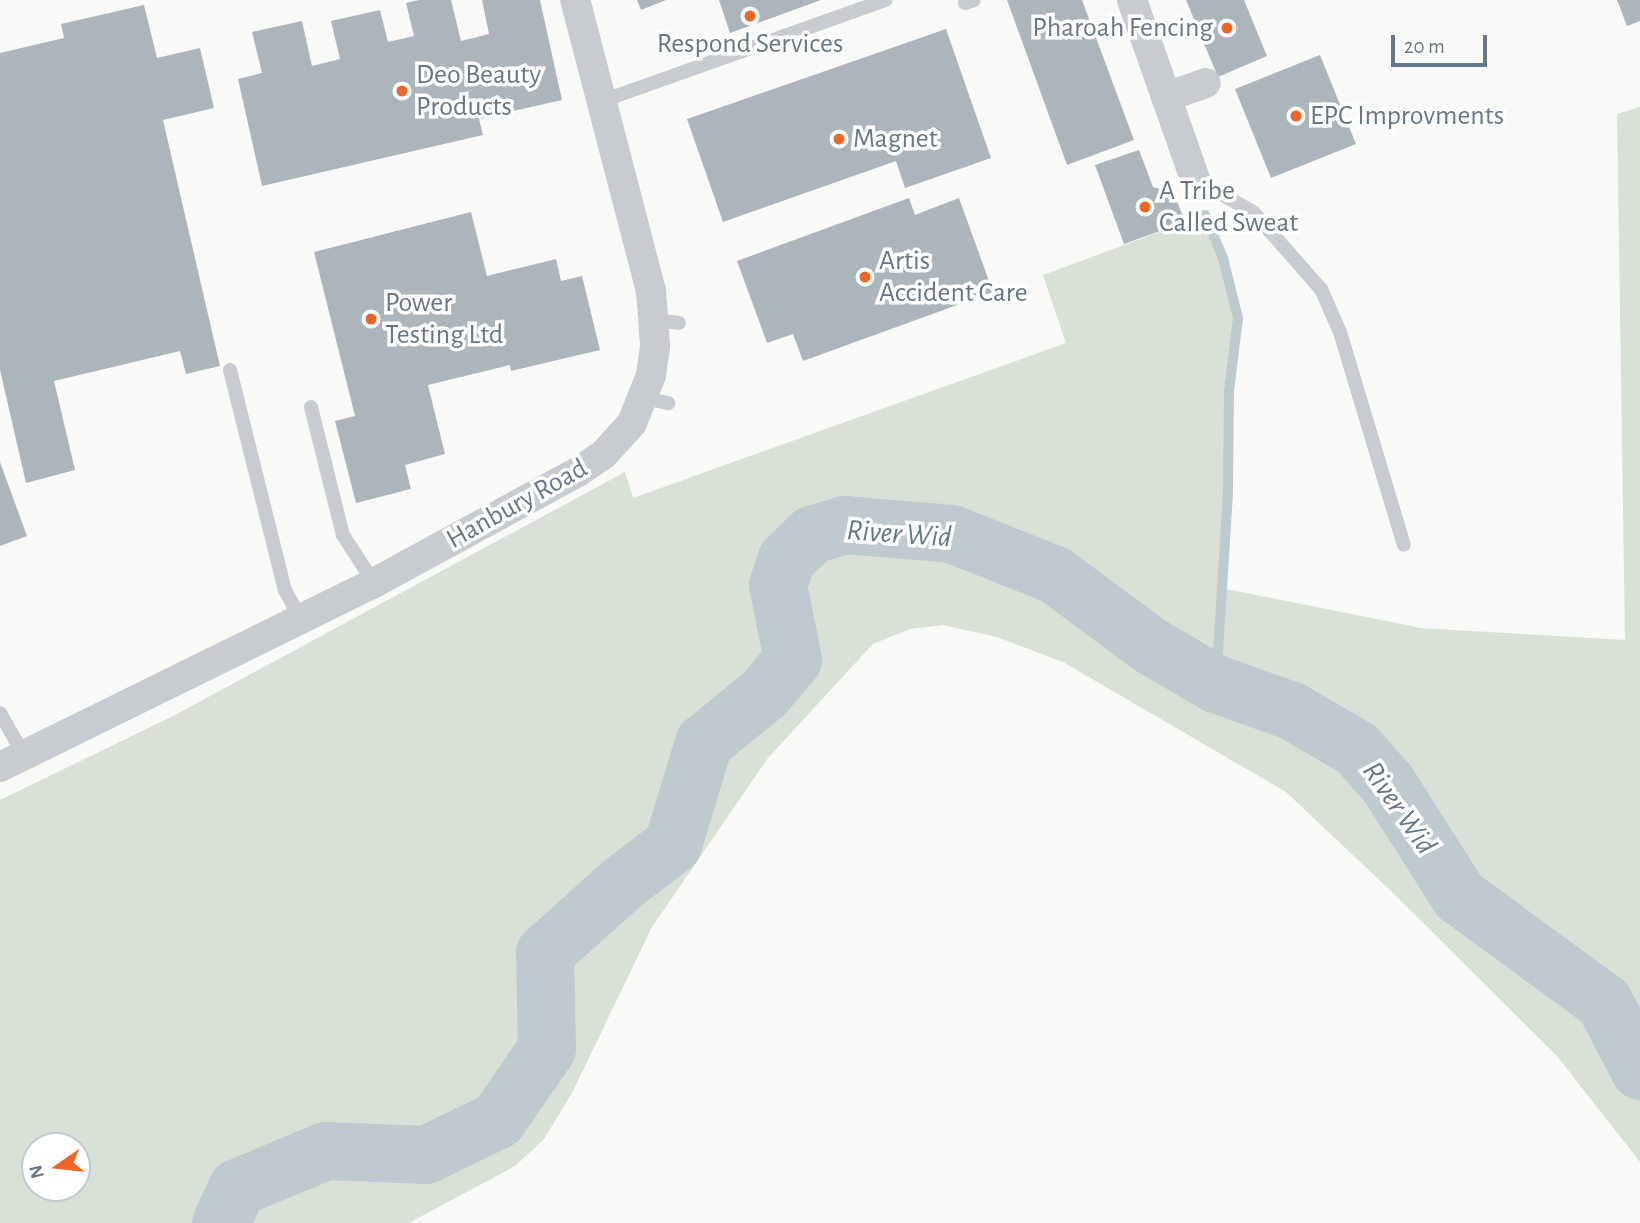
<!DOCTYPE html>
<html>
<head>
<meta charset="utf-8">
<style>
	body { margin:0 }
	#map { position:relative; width:1640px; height:1223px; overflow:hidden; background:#f9faf7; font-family:"Alegreya Sans",sans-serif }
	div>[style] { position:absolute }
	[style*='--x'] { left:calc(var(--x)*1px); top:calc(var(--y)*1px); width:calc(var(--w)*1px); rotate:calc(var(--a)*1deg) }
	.green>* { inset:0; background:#d9e0d6 }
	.stream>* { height:10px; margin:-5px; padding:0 5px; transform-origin:5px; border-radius:5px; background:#bfcad0 }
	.river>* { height:58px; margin:-29px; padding:0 29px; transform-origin:29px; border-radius:29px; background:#bfcad0 }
	.building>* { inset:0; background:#adb5bc }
	.service>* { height:14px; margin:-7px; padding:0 7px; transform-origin:7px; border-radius:7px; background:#c8cbcf }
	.minor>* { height:30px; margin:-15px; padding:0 15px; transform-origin:15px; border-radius:15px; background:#c8cbcf }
	.dots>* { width:19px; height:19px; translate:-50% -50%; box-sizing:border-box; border:4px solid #fff; border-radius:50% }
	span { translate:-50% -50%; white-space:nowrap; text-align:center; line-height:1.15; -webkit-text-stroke:7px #fff; paint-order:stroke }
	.poi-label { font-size:28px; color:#67778a }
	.right { translate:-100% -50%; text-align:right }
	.left { translate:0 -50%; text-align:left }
	.street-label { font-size:28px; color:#67778a }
	.water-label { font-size:30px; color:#637885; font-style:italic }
	.north { position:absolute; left:21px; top:1132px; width:70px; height:70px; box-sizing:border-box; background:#fff; border:2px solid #c2c9d0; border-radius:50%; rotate:256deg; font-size:19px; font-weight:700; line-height:28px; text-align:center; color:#67778a }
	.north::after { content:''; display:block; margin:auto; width:24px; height:32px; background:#ed6624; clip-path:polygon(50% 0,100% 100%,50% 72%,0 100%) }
	.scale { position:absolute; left:1391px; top:35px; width:96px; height:32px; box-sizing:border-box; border:4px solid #67778a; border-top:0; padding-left:9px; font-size:21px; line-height:24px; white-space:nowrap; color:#67778a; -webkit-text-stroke:5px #fff; paint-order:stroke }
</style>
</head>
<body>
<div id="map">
	<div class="green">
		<i style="clip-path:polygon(evenodd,1640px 107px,1640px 1162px,1557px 1056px,1391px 891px,1286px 792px,1063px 662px,997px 637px,943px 625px,910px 629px,873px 644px,768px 758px,652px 927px,572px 1093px,544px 1139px,515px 1166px,409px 1223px,0 1223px,0 800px,171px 717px,625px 472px,633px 498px,1066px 343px,1043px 275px,1208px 214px,1226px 259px,1242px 314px,1233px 390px,1233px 482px,1226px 589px,1421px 628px,1625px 640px,1617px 114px,1640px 107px,77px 1146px,77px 1188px,35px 1188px,35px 1146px,77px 1146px)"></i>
	</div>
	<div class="stream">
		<i style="--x:1205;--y:215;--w:47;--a:67.3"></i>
		<i style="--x:1223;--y:258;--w:62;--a:76"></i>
		<i style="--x:1238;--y:318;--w:74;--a:97"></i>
		<i style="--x:1229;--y:391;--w:102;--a:90.6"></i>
		<i style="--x:1228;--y:493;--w:191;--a:93.6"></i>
	</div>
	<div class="river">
		<i style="--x:221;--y:1223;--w:38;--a:-65"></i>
		<i style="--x:237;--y:1188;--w:96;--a:-22.6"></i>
		<i style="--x:326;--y:1151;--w:100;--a:2.3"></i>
		<i style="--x:426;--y:1155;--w:80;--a:-25.9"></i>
		<i style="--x:498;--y:1120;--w:86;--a:-55.4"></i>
		<i style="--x:547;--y:1049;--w:96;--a:-91.2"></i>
		<i style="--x:545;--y:953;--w:105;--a:-41.9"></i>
		<i style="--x:623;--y:883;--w:63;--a:-37.2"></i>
		<i style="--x:673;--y:845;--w:107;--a:-73.1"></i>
		<i style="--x:704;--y:743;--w:79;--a:-39.3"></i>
		<i style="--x:765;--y:693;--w:43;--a:-49.7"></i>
		<i style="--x:793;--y:660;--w:76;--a:-101.3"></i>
		<i style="--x:778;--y:585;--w:28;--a:-71"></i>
		<i style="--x:787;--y:559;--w:35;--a:-44"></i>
		<i style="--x:812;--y:535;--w:34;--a:-17"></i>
		<i style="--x:845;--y:525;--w:107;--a:4.8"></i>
		<i style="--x:952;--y:534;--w:111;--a:21.7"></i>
		<i style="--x:1055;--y:575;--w:119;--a:36.5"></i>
		<i style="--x:1151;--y:646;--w:75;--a:30.3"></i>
		<i style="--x:1216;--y:684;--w:81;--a:19.6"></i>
		<i style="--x:1292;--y:711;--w:75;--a:30.3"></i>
		<i style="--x:1357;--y:749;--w:47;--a:48.5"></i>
		<i style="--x:1388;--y:784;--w:133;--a:57.6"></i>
		<i style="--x:1459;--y:896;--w:180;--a:36.2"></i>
		<i style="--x:1604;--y:1002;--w:78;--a:62.4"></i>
	</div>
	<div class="building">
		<i style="clip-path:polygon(419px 0,451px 0,461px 41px,489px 34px,482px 0,540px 0,562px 100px,479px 119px,483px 135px,262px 186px,238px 79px,262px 73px,252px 32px,302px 21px,312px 66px,340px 59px,331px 21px,380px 10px,388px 42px,414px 36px,406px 3px)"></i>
		<i style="clip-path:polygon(637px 0,666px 0,641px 10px)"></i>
		<i style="clip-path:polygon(719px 0,821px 0,730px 33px)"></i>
		<i style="clip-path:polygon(1007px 0,1082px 0,1134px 140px,1067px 165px)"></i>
		<i style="clip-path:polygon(1186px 0,1244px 0,1267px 56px,1218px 77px)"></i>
		<i style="clip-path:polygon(1617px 0,1640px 0,1640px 21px,1627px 26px)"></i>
		<i style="clip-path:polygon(144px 5px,157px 58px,200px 48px,214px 108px,163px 120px,220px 366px,186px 374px,180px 351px,54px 381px,75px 470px,26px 483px,0 370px,0 53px,64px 38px,61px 24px)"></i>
		<i style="clip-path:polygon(946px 29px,991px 158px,905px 188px,896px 161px,723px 222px,687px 119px)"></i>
		<i style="clip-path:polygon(1320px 55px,1356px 144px,1271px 178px,1235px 89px)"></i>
		<i style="clip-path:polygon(1139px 150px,1153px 187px,1174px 193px,1185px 222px,1124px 244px,1095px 165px)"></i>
		<i style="clip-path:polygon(909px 198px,915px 215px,959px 198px,993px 292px,803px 361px,793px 334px,767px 343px,737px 261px)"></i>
		<i style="clip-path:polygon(471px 212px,487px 276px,556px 259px,561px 281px,582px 276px,600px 350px,511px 371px,510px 365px,428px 385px,445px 454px,405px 465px,411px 489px,356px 503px,335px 421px,355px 416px,314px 252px)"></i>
		<i style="clip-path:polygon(0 462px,27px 536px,0 546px)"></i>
	</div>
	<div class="service">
		<i style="--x:965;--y:3;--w:9;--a:-18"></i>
		<i style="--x:602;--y:101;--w:301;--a:-19.6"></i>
		<i style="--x:1195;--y:179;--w:67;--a:29.6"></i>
		<i style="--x:1253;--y:212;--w:103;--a:48.6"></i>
		<i style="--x:1321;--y:289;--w:47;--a:66.2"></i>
		<i style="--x:1340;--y:332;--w:222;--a:73.3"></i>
		<i style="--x:655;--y:320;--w:24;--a:7"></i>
		<i style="--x:230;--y:370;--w:227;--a:76"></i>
		<i style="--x:285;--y:590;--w:34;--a:62"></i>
		<i style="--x:644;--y:398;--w:25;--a:12"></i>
		<i style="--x:311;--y:407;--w:132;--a:76"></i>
		<i style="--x:343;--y:535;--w:57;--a:57.1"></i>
		<i style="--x:0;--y:713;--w:48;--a:60.3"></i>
	</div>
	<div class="minor">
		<i style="--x:1132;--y:0;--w:190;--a:70.6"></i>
		<i style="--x:1166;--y:97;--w:42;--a:-19.3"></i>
		<i style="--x:0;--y:767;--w:417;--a:-26.2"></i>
		<i style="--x:374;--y:583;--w:234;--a:-28.6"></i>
		<i style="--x:579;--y:471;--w:30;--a:-34"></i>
		<i style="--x:604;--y:454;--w:42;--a:-47.9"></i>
		<i style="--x:632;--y:423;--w:52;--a:-68.4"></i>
		<i style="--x:651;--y:375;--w:30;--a:-82"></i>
		<i style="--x:655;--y:345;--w:54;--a:-94.2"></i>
		<i style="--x:651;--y:291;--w:301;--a:-104.6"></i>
	</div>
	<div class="dots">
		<i style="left:750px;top:16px;background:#ed6624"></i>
		<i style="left:1227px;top:28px;background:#ed6624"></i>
		<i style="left:402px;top:91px;background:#ed6624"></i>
		<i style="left:1296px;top:116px;background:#ed6624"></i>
		<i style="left:839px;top:139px;background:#ed6624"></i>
		<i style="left:1145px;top:207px;background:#ed6624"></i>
		<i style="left:865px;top:277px;background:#ed6624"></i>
		<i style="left:371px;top:319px;background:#ed6624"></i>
	</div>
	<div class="poi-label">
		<span class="right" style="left:1213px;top:28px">Pharoah Fencing</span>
		<span style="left:750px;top:44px">Respond Services</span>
		<span class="left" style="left:416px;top:91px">Deo Beauty<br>Products</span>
		<span class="left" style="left:1310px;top:116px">EPC Improvments</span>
		<span class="left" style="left:853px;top:139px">Magnet</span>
		<span class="left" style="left:1159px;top:207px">A Tribe<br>Called Sweat</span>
		<span class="left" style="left:879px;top:277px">Artis<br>Accident Care</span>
		<span class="left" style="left:385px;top:319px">Power<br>Testing Ltd</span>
	</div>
	<div class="street-label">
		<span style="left:517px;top:504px;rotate:-29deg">Hanbury Road</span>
	</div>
	<div class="water-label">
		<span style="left:899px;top:534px;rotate:4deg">River Wid</span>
		<span style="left:1399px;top:808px;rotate:55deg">River Wid</span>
	</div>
	<div class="north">N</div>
	<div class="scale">20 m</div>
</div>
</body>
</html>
